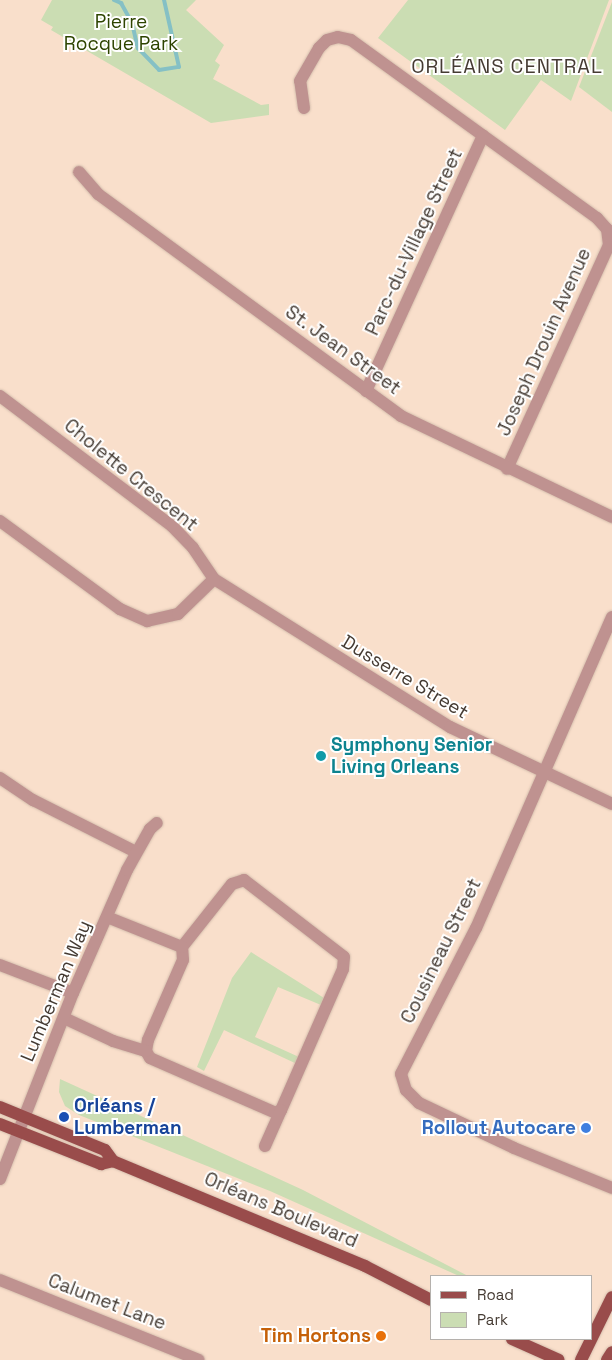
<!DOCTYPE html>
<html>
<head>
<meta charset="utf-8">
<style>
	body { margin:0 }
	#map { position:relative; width:612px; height:1360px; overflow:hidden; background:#f9dfcb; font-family:"Space Grotesk",sans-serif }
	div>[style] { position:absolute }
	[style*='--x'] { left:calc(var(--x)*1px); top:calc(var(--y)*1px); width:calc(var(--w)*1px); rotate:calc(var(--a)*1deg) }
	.green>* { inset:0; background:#cbddb3 }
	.stream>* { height:4px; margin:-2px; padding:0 2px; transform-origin:2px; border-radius:2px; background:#85c0c5 }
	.roads { filter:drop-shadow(0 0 1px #d5bead) drop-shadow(0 0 1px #d5bead) }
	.minor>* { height:12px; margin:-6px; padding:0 6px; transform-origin:6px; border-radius:6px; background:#bf9290 }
	.major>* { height:12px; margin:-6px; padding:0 6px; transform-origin:6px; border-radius:6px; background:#994c4b }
	.dots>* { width:14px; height:14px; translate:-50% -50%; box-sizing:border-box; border:2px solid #fff; border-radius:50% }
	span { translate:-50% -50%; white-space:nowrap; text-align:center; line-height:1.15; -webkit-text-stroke:4px #fff; paint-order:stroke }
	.park-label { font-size:19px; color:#2e4400 }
	.street-label { font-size:19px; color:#453b33 }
	.culture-label { font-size:19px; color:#0d838f; font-weight:700 }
	.left { translate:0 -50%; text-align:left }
	.transit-label { font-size:19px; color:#164399; font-weight:700 }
	.shop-label { font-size:19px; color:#366cbe; font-weight:700 }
	.right { translate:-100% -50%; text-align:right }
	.food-label { font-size:19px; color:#c56008; font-weight:700 }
	.neighbourhood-label { font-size:20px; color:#453b33; letter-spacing:1px }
	.legend { position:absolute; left:430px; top:1275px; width:162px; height:65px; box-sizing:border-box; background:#fff; border:1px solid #b5b1ad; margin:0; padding:6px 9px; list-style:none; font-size:15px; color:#453b33 }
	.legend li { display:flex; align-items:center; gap:10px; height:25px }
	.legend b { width:25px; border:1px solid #b5b1ad }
</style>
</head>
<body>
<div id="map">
	<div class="green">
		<i style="clip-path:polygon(52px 0,196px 0,186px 10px,224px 45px,215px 61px,220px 65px,213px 79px,261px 105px,269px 104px,269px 115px,211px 123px,51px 30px,53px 27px,41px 20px)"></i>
		<i style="clip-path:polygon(408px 0,609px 0,571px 101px,541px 80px,505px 130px,378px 38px)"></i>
		<i style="clip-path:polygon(612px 2px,612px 112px,579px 87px)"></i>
		<i style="clip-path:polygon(251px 952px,324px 998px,321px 1005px,278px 987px,255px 1037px,299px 1057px,297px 1064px,224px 1030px,204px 1071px,197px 1067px,232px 978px)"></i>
		<i style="clip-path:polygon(60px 1079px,303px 1190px,468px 1276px,459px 1276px,270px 1191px,79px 1115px,65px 1106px,59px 1092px)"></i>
	</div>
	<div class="stream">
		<i style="--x:114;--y:0;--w:8;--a:23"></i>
		<i style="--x:121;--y:3;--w:23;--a:61"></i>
		<i style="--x:132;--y:23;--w:26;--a:77"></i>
		<i style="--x:138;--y:48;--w:30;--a:46"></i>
		<i style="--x:159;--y:70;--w:20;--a:-9"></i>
		<i style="--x:179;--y:67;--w:69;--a:-102.6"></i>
	</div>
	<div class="roads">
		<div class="minor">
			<i style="--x:304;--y:108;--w:27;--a:-98"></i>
			<i style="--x:300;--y:81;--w:38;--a:-60"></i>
			<i style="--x:319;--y:48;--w:11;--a:-45"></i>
			<i style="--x:327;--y:40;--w:11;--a:-15"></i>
			<i style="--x:338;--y:37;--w:13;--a:13"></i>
			<i style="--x:351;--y:40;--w:304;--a:35.9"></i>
			<i style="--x:597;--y:218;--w:15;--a:48"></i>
			<i style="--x:607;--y:229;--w:16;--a:83"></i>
			<i style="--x:609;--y:245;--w:246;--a:114.5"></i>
			<i style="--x:79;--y:172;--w:29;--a:49"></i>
			<i style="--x:98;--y:194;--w:376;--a:36.2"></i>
			<i style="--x:401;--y:416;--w:234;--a:25.6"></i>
			<i style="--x:366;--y:391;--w:281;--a:-65.4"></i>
			<i style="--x:0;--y:396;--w:216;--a:37.1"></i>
			<i style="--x:172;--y:526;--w:30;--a:46"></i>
			<i style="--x:193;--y:548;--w:37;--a:56"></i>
			<i style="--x:214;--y:579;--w:279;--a:32.1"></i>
			<i style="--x:450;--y:727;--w:179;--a:25.4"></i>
			<i style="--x:0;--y:521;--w:149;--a:36.3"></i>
			<i style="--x:120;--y:609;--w:30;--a:24"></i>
			<i style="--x:147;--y:621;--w:32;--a:-13"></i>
			<i style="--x:178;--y:614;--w:50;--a:-44.2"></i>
			<i style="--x:612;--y:617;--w:339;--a:113.6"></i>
			<i style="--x:476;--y:928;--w:164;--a:117.2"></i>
			<i style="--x:401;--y:1074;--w:17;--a:73"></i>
			<i style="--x:406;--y:1090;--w:18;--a:45"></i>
			<i style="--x:419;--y:1103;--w:105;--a:25.3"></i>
			<i style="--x:514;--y:1148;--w:106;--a:22.2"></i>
			<i style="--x:0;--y:778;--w:40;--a:34"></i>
			<i style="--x:33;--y:800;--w:115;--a:26.8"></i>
			<i style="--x:244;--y:880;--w:126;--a:37.6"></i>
			<i style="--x:344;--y:957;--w:12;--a:95"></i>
			<i style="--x:343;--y:969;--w:154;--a:113.7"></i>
			<i style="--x:281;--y:1110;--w:6;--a:149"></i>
			<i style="--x:276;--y:1113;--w:137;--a:-156.4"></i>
			<i style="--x:150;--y:1058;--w:8;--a:-120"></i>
			<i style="--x:146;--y:1051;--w:11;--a:-80"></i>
			<i style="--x:148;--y:1040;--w:87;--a:-66.4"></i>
			<i style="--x:183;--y:960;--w:13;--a:-94"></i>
			<i style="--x:182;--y:947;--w:80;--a:-51.6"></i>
			<i style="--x:232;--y:884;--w:13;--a:-18"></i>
			<i style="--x:107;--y:917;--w:81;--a:21.8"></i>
			<i style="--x:0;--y:965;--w:78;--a:21"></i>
			<i style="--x:64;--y:1018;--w:54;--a:25.1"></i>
			<i style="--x:113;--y:1041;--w:34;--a:17"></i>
			<i style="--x:265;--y:1146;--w:39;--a:-66"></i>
			<i style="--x:0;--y:1179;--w:200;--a:-68.6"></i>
			<i style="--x:73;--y:993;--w:134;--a:-66.3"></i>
			<i style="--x:127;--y:870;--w:47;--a:-60.7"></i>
			<i style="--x:150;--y:829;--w:9;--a:-41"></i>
			<i style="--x:0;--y:1280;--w:214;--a:21.9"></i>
		</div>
		<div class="major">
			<i style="--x:0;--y:1107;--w:113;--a:22.3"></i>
			<i style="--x:105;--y:1150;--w:14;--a:54"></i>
			<i style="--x:113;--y:1161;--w:273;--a:22.6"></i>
			<i style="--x:365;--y:1266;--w:74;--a:27.3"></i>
			<i style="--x:0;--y:1124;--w:109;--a:21.6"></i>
			<i style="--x:101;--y:1164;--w:12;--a:-14"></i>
			<i style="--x:512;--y:1339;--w:51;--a:24.1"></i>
			<i style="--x:581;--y:1360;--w:70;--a:-63.8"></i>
			<i style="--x:607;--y:1360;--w:9;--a:-58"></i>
		</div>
	</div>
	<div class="dots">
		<i style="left:321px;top:756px;background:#0f9aa8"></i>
		<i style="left:64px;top:1117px;background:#1a4fb4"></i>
		<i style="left:586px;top:1128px;background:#3f7fe0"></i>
		<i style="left:381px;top:1336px;background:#e8710a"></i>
	</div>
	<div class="park-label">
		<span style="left:121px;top:33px">Pierre<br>Rocque Park</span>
	</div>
	<div class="street-label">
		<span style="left:414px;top:242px;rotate:-65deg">Parc-du-Village Street</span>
		<span style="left:544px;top:342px;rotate:-66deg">Joseph Drouin Avenue</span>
		<span style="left:343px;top:350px;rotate:36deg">St. Jean Street</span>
		<span style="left:131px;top:475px;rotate:39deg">Cholette Crescent</span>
		<span style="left:405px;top:677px;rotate:31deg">Dusserre Street</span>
		<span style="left:441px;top:951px;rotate:-64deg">Cousineau Street</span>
		<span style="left:56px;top:991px;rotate:-67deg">Lumberman Way</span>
		<span style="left:281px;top:1210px;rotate:23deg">Orléans Boulevard</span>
		<span style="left:107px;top:1302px;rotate:21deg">Calumet Lane</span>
	</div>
	<div class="culture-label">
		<span class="left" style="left:331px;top:756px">Symphony Senior<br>Living Orleans</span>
	</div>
	<div class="transit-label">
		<span class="left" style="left:74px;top:1117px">Orléans /<br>Lumberman</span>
	</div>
	<div class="shop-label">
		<span class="right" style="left:576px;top:1128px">Rollout Autocare</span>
	</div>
	<div class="food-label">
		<span class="right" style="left:371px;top:1336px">Tim Hortons</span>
	</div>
	<div class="neighbourhood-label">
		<span style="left:507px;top:66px">ORLÉANS CENTRAL</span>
	</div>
	<ul class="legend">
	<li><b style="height:6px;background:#994c4b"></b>Road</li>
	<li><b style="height:14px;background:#cbddb3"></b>Park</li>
	</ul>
</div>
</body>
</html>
